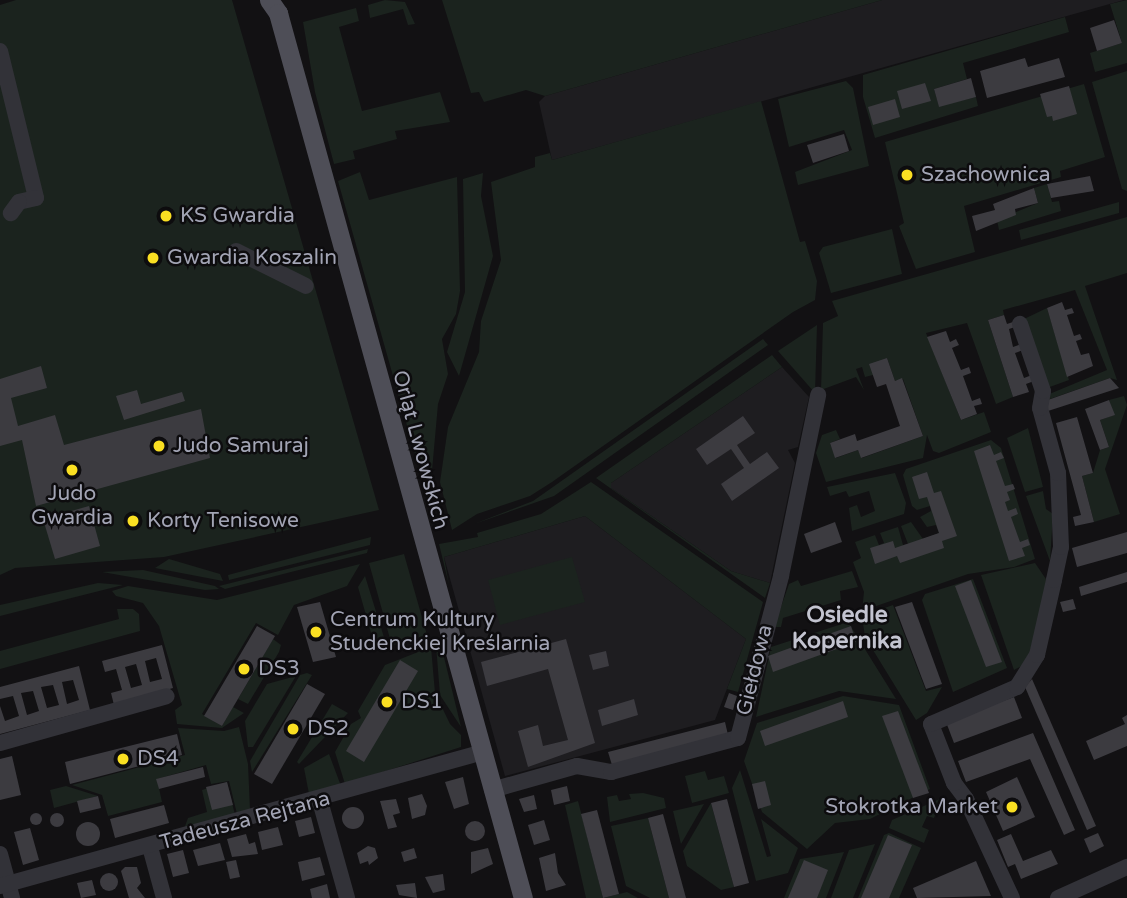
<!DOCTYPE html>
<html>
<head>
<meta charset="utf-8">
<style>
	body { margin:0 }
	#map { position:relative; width:1127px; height:898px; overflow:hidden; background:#121113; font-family:"Varela Round",sans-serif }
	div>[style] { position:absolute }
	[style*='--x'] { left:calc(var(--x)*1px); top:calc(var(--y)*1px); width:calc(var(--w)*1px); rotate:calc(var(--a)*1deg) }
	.built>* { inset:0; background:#1e1d20 }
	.green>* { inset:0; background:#1b231e }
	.building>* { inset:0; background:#3c3b40 }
	.round { border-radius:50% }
	.minor>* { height:16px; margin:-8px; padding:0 8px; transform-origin:8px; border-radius:8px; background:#323238 }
	.major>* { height:19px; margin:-9.5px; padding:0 9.5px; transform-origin:9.5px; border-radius:9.5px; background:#4e4e57 }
	.dots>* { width:19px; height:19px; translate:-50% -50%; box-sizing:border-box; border:4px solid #0d0c0e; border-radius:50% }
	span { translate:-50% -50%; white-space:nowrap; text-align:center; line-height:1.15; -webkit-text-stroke:5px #0d0c0e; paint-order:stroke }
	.poi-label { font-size:21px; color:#a2a4b4 }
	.left { translate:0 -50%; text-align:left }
	.right { translate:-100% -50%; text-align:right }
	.street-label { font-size:21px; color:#a2a4b4 }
	.neighbourhood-label { font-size:23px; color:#c3c4d0; font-weight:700 }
</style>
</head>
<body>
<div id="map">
	<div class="built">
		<i style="clip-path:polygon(882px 0,1124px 0,552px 160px,539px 102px,545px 96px)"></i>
		<i style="clip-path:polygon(782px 367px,809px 397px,798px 447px,788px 450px,795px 463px,770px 583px,731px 571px,611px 488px,611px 483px)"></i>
		<i style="clip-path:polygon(585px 516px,746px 639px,715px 720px,505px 776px,444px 557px)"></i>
	</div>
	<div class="green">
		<i style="clip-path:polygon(16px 0,232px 0,379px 510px,164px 557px,15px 568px,0 575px,0 5px)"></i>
		<i style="clip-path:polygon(385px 0,405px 2px,415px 24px,408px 25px,403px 9px,370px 18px,368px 5px)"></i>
		<i style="clip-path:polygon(442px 0,882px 0,545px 96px,526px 90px,484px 102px,479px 92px,471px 93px)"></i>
		<i style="clip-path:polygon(1127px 0,1127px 63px,1095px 72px,1090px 53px,1122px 43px,1110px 4px)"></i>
		<i style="clip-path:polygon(356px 8px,359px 21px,339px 27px,362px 111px,440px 92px,450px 122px,395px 131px,397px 139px,353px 151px,355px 159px,334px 164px,315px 92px,303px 22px)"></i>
		<i style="clip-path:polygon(1065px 17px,1069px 32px,963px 63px,967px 79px,934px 89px,939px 106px,976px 97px,978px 106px,875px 138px,863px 97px,863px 75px)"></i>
		<i style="clip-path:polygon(1127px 71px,1127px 191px,1122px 189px,1092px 82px)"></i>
		<i style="clip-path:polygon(846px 81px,853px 88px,869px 166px,798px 185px,795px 172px,852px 150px,844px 130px,789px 147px,778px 99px)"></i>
		<i style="clip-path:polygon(1084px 84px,1105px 157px,1060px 171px,1061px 177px,964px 206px,975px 252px,916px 269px,899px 226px,904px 223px,885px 142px)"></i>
		<i style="clip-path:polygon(761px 101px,800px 242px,805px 241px,817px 281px,815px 300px,793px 312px,552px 482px,530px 496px,477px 514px,452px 530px,440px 482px,448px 427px,479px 352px,481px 321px,501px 260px,491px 182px,535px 167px,535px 157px,550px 153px,552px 160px)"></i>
		<i style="clip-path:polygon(360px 172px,369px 200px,457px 177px,460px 291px,456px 314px,442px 339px,448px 374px,438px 404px,431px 482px,417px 461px,338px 181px)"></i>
		<i style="clip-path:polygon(483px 173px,481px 196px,493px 256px,459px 376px,447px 352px,465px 292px,463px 179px)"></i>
		<i style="clip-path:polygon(1047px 184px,1052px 202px,1059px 201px,1061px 211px,999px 230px,997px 220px,1038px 203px,1034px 188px)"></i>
		<i style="clip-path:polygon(1119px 202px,1119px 213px,1021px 240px,1019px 230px)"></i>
		<i style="clip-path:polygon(1127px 217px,1127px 273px,1085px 286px,1117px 380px,1110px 378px,1047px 400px,1047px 395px,1107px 370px,1075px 290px,1003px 310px,1004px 315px,988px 320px,1013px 397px,996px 404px,967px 323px,926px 333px,961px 420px,984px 412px,991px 432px,939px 453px,933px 451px,927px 435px,923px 458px,826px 482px,816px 453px,822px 435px,836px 430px,840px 439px,830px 443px,836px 458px,858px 450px,862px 458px,923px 436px,903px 379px,895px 381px,887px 358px,873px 375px,865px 377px,862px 367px,856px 369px,864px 390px,856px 377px,821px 390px,823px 323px,838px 316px,832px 301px)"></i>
		<i style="clip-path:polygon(892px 229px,902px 274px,831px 293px,819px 253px,823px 247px)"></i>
		<i style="clip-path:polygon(1047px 308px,1069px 380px,1047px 388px,1024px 319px)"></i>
		<i style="clip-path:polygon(817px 325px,815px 393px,778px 351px)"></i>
		<i style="clip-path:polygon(763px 339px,768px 345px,554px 496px,474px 524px,533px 501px)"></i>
		<i style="clip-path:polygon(772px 355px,782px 367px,611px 483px,611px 488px,731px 571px,770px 583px,765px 598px,596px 478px)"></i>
		<i style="clip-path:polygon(1124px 396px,1127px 405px,1105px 469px,1120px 514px,1094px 522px,1082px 476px,1093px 473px,1100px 450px,1109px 447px,1100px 420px,1114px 415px,1109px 400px)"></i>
		<i style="clip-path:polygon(1028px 428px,1043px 487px,1025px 492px,1007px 438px)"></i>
		<i style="clip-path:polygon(991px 440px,1001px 448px,1035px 559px,1014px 567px,968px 574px,862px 611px,864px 592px,853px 562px,861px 558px,855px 542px,875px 535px,879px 545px,884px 543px,880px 533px,898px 527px,903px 545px,908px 544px,901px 526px,911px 522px,923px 539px,939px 533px,936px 525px,927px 527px,920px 517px,931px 511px,930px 506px,917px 510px,912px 506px,903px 475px,906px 469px)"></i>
		<i style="clip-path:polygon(895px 473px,906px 503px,904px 514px,852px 531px,849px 508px,857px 505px,861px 517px,875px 511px,869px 491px,849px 497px,846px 491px,830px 496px,827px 487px)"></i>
		<i style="clip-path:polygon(591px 482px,763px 602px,738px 692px,727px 689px,746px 639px,585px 516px,444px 557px,449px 585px,439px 544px,478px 537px,477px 533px,541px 514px)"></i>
		<i style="clip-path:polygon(1043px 491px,1046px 509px,1053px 514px,1050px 561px,1026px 496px)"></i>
		<i style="clip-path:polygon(371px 537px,370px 545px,229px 580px,228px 575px)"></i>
		<i style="clip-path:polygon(368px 549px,367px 553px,291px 572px,225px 589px,219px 586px)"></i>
		<i style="clip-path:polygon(404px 554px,427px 635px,392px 646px,369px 563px)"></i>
		<i style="clip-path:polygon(572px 557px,585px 602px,500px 625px,488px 580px)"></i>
		<i style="clip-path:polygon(169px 559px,220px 574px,223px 581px,155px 568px)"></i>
		<i style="clip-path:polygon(1035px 563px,1048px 582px,1027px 663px,1014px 670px,981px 575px)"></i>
		<i style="clip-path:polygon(360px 564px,347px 586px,294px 605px,278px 635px,256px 623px,202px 714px,222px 726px,233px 707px,244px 713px,222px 728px,177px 724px,175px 710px,182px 705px,159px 626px,143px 603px,116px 596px,112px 591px,128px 586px,217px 600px)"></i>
		<i style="clip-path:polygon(143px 570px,215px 586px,219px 589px,205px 590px,102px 572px)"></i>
		<i style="clip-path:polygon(852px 571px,858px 587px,840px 591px,841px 600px,783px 618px,781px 627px,774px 627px,789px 584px,798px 580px,801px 586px)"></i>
		<i style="clip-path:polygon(365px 576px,387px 647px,370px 652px,375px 647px,358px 587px)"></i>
		<i style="clip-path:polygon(973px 579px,1007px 668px,953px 692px,922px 600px,925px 594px)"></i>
		<i style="clip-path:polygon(98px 583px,123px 585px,0 616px,0 605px)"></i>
		<i style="clip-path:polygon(893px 605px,926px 691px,942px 687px,927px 713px,916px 720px,865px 637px,862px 616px)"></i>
		<i style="clip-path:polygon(117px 609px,133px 609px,139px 614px,140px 631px,0 669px,0 651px,119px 619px)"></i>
		<i style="clip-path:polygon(848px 622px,896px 699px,839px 691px,756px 717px,771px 647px)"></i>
		<i style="clip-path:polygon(273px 639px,281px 645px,279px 652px,248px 704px,238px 699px)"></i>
		<i style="clip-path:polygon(436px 645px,443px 653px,461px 727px,440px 695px)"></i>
		<i style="clip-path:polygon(431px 647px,435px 693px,450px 724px,461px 735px,461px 747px,345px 784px,335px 752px,351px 724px,361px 718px,358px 711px,385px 665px)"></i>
		<i style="clip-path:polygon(307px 673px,312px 675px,252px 772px,250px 761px,300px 675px)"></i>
		<i style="clip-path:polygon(296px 676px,253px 747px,248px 747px,245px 721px,267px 684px)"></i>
		<i style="clip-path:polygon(843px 696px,899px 705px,930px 789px,870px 819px,835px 823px,807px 849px,762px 812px,744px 761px,757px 723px)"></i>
		<i style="clip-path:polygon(332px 704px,348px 713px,299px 764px,297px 762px)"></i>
		<i style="clip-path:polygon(239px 727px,248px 764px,250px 810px,237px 814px,229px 781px,211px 784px,206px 765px,157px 779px,162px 802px,108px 816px,102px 795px,72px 785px,185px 755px,178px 728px,224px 731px)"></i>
		<i style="clip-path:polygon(329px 754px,341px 786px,309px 794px,304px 768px)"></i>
		<i style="clip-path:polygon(740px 770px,767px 857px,771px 856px,761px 819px,798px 848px,788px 873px,756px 881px,732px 788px)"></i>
		<i style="clip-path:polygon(705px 771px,708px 780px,724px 776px,729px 793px,692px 803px,685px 776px)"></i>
		<i style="clip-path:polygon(227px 782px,235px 815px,184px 829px,188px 818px,207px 812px,202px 790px)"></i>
		<i style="clip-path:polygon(66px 786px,98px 796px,54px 808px,50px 790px)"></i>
		<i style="clip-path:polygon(643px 793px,664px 798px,666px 808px,610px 822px,607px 797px,617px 795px,619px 801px,631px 799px,629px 794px)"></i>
		<i style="clip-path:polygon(942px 798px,934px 818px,927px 816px,922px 827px,929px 830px,924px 843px,889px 828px,892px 820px)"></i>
		<i style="clip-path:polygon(578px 801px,603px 898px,627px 892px,638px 898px,586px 898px,565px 805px)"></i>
		<i style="clip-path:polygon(711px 803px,734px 887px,721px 890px,687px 866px,683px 851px)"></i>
		<i style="clip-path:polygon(704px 804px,681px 844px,673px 811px)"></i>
		<i style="clip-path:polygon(648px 818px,669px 898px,650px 898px,626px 886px,611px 826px)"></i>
		<i style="clip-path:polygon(889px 833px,921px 848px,899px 898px,858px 898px,884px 835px)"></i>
		<i style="clip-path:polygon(875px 844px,853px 898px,831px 898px,849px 850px)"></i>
		<i style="clip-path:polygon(844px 852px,826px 898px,784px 898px,800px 859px)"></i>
	</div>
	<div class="building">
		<i style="clip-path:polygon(1114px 20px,1122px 43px,1097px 51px,1090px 28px)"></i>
		<i style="clip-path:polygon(1025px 58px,1028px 67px,1059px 58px,1065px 77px,987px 98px,980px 71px)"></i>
		<i style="clip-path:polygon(971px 78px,976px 97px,939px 107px,934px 89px)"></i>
		<i style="clip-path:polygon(925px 83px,931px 101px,902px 109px,897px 91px)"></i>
		<i style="clip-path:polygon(1069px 86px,1077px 114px,1053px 121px,1052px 116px,1047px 117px,1040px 94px)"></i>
		<i style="clip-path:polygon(895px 99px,900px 117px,873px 125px,868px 107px)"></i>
		<i style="clip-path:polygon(844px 134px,849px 151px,813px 163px,807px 145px)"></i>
		<i style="clip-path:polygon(1090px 176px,1094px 191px,1051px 198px,1047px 184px)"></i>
		<i style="clip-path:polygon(1034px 188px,1038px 203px,1015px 209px,1016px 215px,976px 231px,972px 216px,995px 210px,993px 204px)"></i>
		<i style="clip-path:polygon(1062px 302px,1065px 310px,1072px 308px,1074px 313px,1067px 315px,1074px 336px,1080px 334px,1082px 339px,1076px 341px,1081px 355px,1089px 353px,1093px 366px,1067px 377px,1047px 308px)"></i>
		<i style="clip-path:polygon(1004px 315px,1007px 324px,1013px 322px,1015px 327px,1009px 329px,1013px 347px,1021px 344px,1023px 350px,1015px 353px,1024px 378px,1032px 375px,1034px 381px,1026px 384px,1029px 392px,1013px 397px,988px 320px)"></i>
		<i style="clip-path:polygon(946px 331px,950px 342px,956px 339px,959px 345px,952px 348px,961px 370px,969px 367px,971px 373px,963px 376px,972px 401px,980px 398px,982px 404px,974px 406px,977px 414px,961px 420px,927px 337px)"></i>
		<i style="clip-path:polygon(887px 358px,895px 381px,902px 378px,923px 436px,861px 458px,858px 450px,835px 458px,830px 443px,855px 434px,857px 441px,900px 426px,886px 384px,877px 387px,869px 364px)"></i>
		<i style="clip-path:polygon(41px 366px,47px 388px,11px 398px,18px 426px,55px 415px,64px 445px,201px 409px,210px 458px,36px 506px,22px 440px,0 446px,0 379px)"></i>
		<i style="clip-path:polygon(1110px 378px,1119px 388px,1048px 411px,1045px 401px)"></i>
		<i style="clip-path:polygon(137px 390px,141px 404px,182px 392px,185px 401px,124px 420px,116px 396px)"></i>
		<i style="clip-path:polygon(1109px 400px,1115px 415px,1100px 420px,1109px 447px,1100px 450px,1085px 409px)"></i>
		<i style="clip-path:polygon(743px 416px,755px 433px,737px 445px,743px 454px,750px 464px,767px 452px,779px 468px,732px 501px,721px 484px,744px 468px,731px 449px,707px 465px,696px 449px)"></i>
		<i style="clip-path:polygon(1077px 417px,1093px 473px,1082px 476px,1094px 522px,1075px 526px,1073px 517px,1081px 515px,1056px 423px)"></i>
		<i style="clip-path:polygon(990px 445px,994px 455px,1001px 452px,1004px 458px,996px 461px,1005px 486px,1013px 484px,1015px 489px,1007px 492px,1010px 500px,1005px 502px,1008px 511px,1016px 508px,1018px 514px,1011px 517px,1020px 542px,1028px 539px,1030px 545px,1022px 548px,1025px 556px,1009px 561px,974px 451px)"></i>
		<i style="clip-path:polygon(927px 472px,934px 493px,941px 491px,957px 536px,942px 541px,944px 548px,900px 563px,897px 556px,875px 564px,870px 548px,893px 541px,895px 548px,939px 533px,927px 497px,919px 499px,912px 477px)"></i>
		<i style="clip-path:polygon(89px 506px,100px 546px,55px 559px,43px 519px)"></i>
		<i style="clip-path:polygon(835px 522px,842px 542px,811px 553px,804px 534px)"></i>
		<i style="clip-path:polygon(1127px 532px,1127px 553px,1077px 567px,1072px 548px)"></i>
		<i style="clip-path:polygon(1127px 572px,1127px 582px,1081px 596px,1079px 587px)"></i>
		<i style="clip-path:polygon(971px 580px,1002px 662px,986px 667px,955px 586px)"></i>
		<i style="clip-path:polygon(1073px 599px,1076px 609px,1063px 612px,1060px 602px)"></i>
		<i style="clip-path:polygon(320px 602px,336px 657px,313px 662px,297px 607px)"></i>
		<i style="clip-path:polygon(912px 602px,942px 684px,926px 689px,895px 607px)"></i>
		<i style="clip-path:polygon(257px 626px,275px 636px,222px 726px,204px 716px)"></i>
		<i style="clip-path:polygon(851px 626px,856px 642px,773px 672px,768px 656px)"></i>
		<i style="clip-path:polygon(566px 639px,595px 743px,528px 767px,518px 731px,538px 725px,543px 746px,568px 740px,548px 669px,487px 686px,481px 662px)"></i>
		<i style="clip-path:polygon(evenodd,162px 645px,173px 688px,114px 705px,111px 693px,122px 690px,116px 669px,105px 672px,102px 661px,162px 645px,156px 658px,162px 679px,150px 682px,145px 661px,156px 658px,162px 645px,136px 664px,142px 685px,131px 688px,125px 667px,136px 664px)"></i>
		<i style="clip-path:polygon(606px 651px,609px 666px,593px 670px,589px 655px)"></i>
		<i style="clip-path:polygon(400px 660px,418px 671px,364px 762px,346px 751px)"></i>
		<i style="clip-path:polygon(evenodd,79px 666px,90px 710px,0 734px,0 706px,5px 721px,19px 716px,13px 696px,0 699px,0 687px,79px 666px,73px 680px,79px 700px,67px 704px,62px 682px,73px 680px,79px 666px,53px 685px,59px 705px,47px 708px,41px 687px,53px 685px,79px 666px,33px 691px,39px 711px,27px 715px,21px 693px,33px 691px)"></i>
		<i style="clip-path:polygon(1032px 679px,1096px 826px,1087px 830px,1025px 687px)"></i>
		<i style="clip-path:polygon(307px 684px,325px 694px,272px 784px,254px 774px)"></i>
		<i style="clip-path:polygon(729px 693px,737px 696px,733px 710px,724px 707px)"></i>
		<i style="clip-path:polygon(1014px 697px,1022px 718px,954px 743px,946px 722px)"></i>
		<i style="clip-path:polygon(634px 699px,638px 715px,602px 726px,598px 710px)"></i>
		<i style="clip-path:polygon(843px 701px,848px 717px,765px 746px,760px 731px)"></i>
		<i style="clip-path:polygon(898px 711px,929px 793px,913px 798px,882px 716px)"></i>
		<i style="clip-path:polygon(1127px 715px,1127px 746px,1094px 760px,1086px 741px,1125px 724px,1122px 718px)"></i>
		<i style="clip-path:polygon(725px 722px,728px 735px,612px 765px,608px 752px)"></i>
		<i style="clip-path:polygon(1033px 733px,1075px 830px,1064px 835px,1030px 759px,966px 782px,958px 761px)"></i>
		<i style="clip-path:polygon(177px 734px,182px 755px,70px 784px,65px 762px)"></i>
		<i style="clip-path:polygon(12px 756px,21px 795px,0 800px,0 759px)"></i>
		<i style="clip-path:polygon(203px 767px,205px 777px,159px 789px,156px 779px)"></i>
		<i style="clip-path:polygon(463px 777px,469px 804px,454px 809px,445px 782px)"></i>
		<i style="clip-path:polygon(1017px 777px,1035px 817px,1003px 831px,986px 792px)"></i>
		<i style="clip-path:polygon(765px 781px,771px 805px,758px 809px,752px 784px)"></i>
		<i style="clip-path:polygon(227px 782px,233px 805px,212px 810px,206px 787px)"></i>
		<i style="clip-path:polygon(567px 786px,570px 801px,554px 805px,551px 790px)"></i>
		<i style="clip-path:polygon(422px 794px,427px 806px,425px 815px,412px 819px,408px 798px)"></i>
		<i style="clip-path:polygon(534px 795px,537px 809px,524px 812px,519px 799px)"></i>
		<i style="clip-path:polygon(98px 796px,101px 808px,80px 813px,77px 801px)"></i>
		<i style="clip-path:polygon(396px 799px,400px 813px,393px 815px,397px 827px,388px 829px,380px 801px)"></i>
		<i style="clip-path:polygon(727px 799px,749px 883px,734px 887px,711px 803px)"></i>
		<i style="clip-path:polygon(164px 805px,169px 823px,115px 838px,110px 819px)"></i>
		<i class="round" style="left:342px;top:807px;width:22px;height:22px"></i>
		<i style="clip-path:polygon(597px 810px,619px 894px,603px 898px,581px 814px)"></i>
		<i class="round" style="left:30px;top:813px;width:12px;height:12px"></i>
		<i class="round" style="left:50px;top:813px;width:14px;height:14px"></i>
		<i style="clip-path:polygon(663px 814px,686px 898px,669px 898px,648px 818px)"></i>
		<i style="clip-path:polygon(311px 817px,315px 833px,299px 837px,295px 821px)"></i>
		<i style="clip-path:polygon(544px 820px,550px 840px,534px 845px,528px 825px)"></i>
		<i class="round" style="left:465px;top:821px;width:20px;height:20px"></i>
		<i class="round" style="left:76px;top:822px;width:24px;height:24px"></i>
		<i style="clip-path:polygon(278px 827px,283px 845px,262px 850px,258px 832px)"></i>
		<i style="clip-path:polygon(30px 828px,39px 860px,23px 865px,14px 832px)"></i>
		<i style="clip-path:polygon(1098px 833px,1104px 846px,1090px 853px,1084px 839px)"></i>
		<i style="clip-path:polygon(246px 834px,249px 844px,255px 842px,258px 854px,232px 857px,227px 839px)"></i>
		<i style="clip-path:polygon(1011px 834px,1023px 861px,1051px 850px,1058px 864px,1021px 879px,1015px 864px,1008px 867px,997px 840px)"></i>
		<i style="clip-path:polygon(888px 835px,912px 845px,889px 898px,861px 898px)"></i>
		<i style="clip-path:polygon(220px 843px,225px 860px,198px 866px,193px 850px)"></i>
		<i style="clip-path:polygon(368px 846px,375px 848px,378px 858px,369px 865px,368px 861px,360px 864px,357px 853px)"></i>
		<i style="clip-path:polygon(414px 848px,417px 858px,404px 862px,401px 852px)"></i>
		<i style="clip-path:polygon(488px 848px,493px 864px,471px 874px,471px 852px)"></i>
		<i style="clip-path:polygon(183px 850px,189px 873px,173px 877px,167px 854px)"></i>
		<i style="clip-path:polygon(555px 853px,558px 873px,566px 885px,546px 891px,539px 858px)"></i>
		<i style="clip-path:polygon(320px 857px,325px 875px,302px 881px,298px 862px)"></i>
		<i style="clip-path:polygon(236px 860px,240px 877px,230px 879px,226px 862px)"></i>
		<i style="clip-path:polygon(804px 860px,828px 870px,817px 898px,788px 898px)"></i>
		<i style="clip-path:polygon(976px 861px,991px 896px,917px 898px,913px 888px)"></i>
		<i style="clip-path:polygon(125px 867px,137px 867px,141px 883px,137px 888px,145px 898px,129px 898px,121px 871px)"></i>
		<i class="round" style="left:100px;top:873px;width:18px;height:18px"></i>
		<i style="clip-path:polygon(443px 874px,445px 890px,433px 893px,425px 877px)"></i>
		<i style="clip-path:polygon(92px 880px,96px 895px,81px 898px,77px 883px)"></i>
		<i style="clip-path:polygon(415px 883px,417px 898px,399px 895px,396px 885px)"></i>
		<i style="clip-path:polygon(327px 884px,330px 898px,312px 898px,310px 889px)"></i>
	</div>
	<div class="minor">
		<i style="--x:0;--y:51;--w:151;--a:76.2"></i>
		<i style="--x:36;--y:198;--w:17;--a:167"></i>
		<i style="--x:19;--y:202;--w:14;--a:126"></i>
		<i style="--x:236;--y:251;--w:78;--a:26.6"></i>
		<i style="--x:0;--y:743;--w:173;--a:-15.7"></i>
		<i style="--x:492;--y:790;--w:88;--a:-15.8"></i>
		<i style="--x:577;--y:766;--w:35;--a:10"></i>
		<i style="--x:611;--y:772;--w:131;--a:-15"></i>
		<i style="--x:738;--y:738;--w:168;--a:-75.1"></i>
		<i style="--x:781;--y:576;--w:185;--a:-78.4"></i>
		<i style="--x:320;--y:801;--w:101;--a:74.4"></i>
		<i style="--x:150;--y:847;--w:53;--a:74.6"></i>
		<i style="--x:0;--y:854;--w:46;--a:74.7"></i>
		<i style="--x:0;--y:886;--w:499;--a:-15.5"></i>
		<i style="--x:1012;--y:898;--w:109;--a:-114.9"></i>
		<i style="--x:966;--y:799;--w:20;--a:-127"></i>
		<i style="--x:954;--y:783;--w:63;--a:-111.3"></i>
		<i style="--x:931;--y:724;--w:94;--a:-23.3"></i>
		<i style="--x:1017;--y:687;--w:38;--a:-58"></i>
		<i style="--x:1037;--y:655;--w:77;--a:-77.2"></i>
		<i style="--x:1054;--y:580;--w:34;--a:-78"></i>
		<i style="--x:1061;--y:547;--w:74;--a:-92.3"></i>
		<i style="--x:1058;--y:473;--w:67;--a:-105.5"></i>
		<i style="--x:1040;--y:408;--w:17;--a:-80"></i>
		<i style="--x:1043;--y:391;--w:71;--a:-108.9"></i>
		<i style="--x:1058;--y:898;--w:76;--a:-24.2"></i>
	</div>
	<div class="major">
		<i style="--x:269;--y:0;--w:16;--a:55"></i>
		<i style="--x:278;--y:13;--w:918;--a:74.53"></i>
	</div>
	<div class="dots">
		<i style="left:907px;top:175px;background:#fadf22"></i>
		<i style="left:166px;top:216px;background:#fadf22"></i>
		<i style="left:153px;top:258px;background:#fadf22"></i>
		<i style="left:159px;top:446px;background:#fadf22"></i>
		<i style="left:72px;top:470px;background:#fadf22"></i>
		<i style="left:133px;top:521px;background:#fadf22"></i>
		<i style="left:316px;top:632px;background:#fadf22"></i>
		<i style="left:244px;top:669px;background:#fadf22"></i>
		<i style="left:387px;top:702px;background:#fadf22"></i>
		<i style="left:293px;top:729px;background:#fadf22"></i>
		<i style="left:123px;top:759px;background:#fadf22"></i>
		<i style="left:1012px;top:807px;background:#fadf22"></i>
	</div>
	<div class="poi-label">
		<span class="left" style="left:921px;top:175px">Szachownica</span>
		<span class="left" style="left:180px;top:216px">KS Gwardia</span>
		<span class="left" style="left:167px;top:258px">Gwardia Koszalin</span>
		<span class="left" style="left:173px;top:446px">Judo Samuraj</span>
		<span style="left:72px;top:506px">Judo<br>Gwardia</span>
		<span class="left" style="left:147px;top:521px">Korty Tenisowe</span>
		<span class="left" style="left:330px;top:632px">Centrum Kultury<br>Studenckiej Kreślarnia</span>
		<span class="left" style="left:258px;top:669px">DS3</span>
		<span class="left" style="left:401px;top:702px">DS1</span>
		<span class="left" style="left:307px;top:729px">DS2</span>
		<span class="left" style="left:137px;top:759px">DS4</span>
		<span class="right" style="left:998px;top:807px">Stokrotka Market</span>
	</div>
	<div class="street-label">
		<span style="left:420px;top:450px;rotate:75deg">Orląt Lwowskich</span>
		<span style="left:755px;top:670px;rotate:-76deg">Giełdowa</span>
		<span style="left:245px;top:821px;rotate:-15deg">Tadeusza Rejtana</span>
	</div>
	<div class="neighbourhood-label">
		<span style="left:847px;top:628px">Osiedle<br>Kopernika</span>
	</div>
</div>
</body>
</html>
